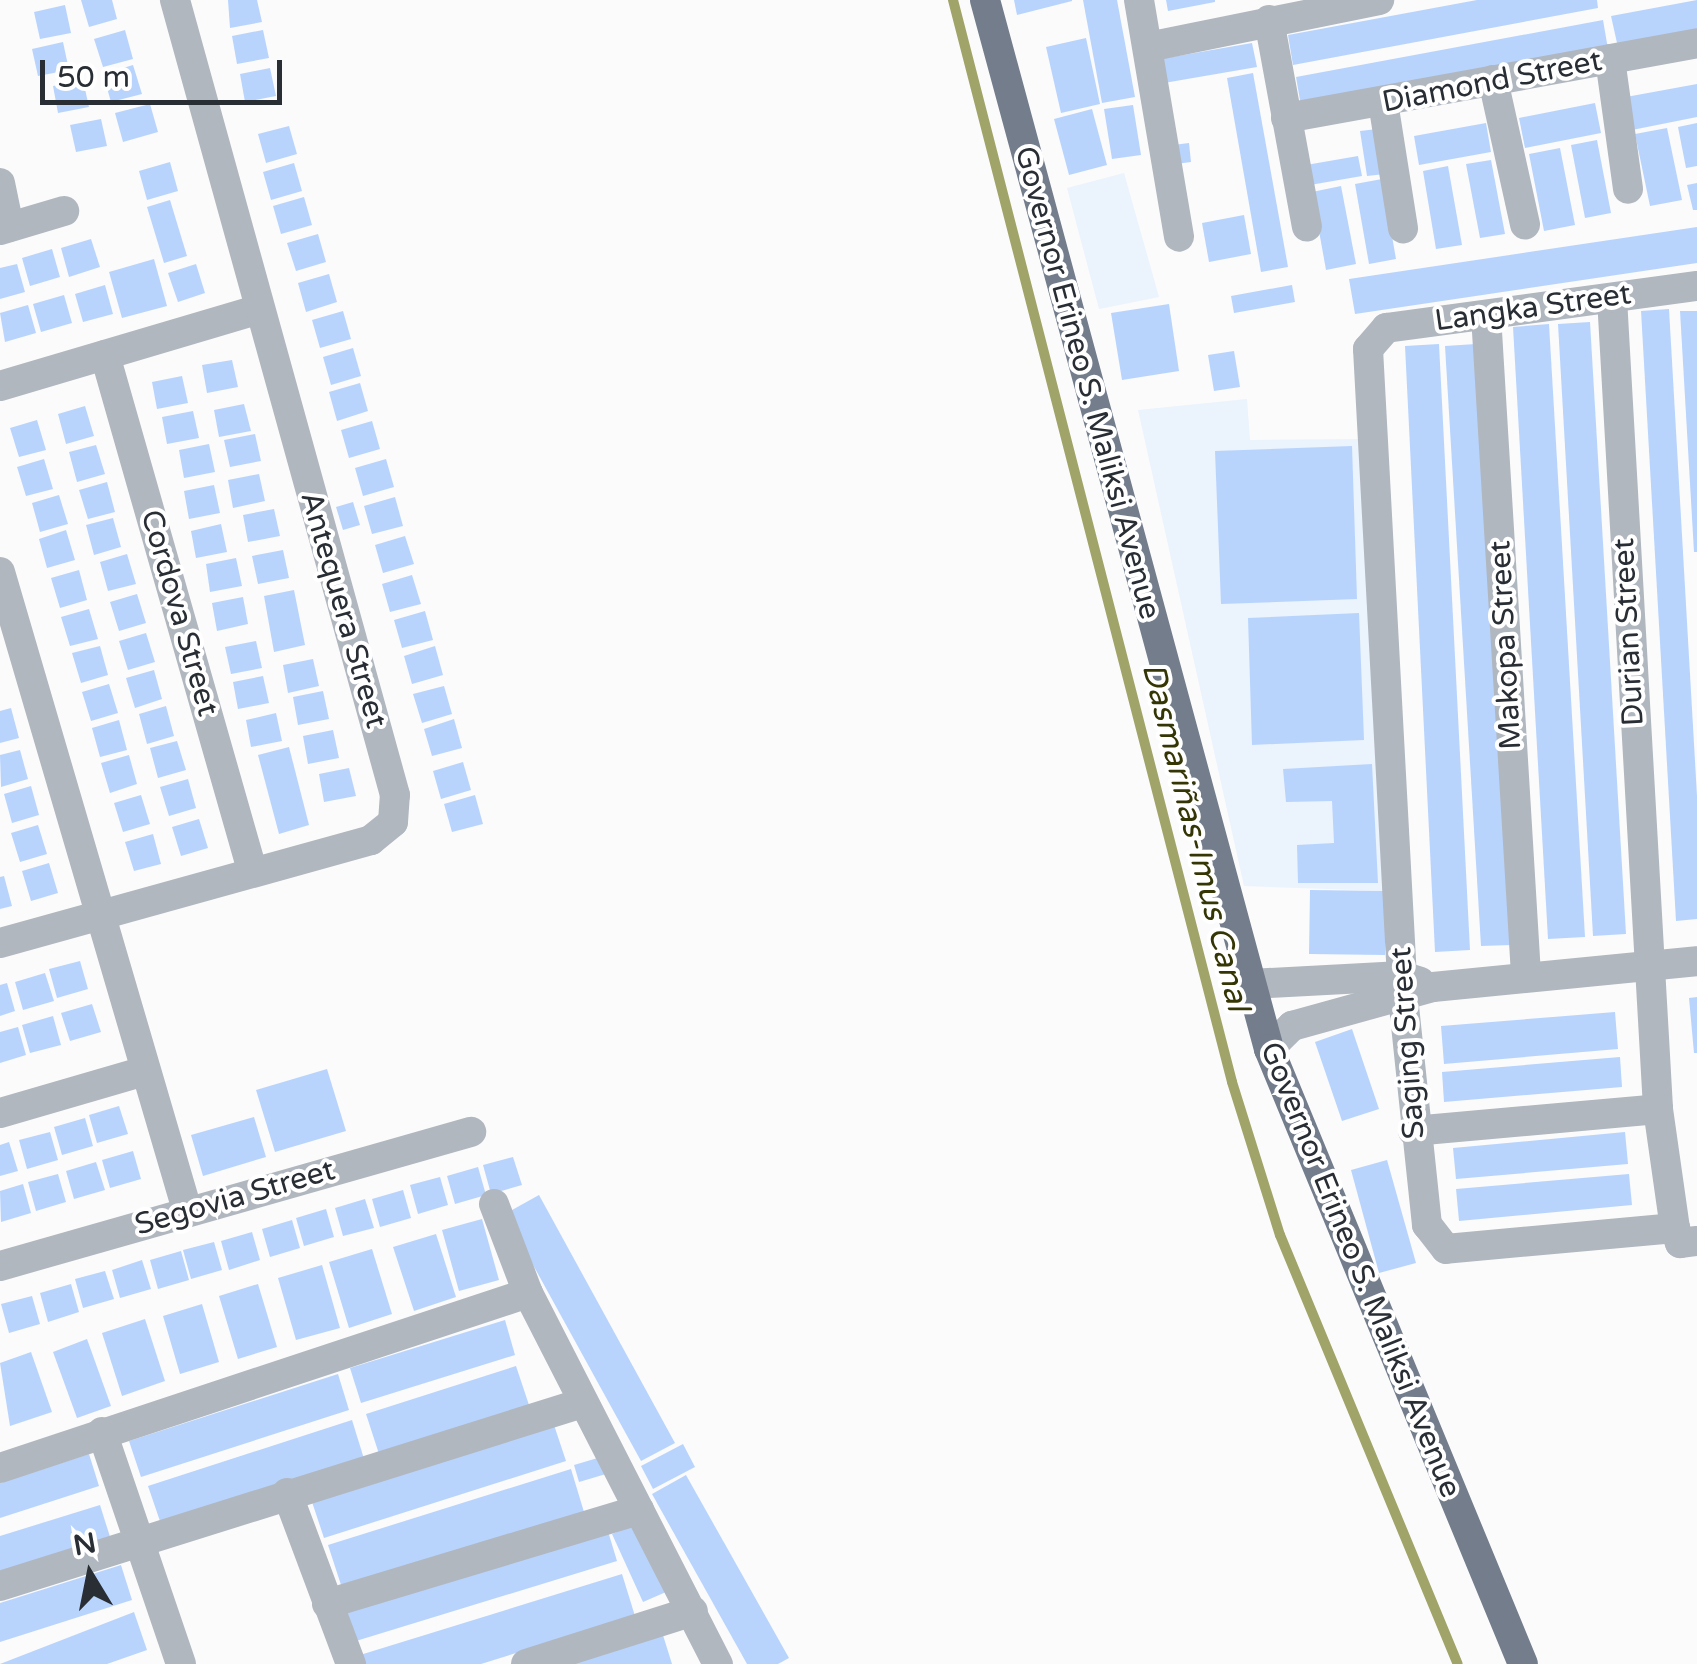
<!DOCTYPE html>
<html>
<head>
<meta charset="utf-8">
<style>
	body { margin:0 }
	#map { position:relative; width:1697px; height:1664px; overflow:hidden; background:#fbfbfb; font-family:"Varela Round",sans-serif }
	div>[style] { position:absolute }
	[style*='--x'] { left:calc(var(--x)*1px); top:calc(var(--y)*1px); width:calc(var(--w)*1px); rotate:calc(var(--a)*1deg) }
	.built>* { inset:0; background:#ebf3fd }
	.stream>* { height:10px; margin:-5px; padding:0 5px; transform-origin:5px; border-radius:5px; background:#a1a468 }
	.building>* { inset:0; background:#b8d4fd }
	.minor>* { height:30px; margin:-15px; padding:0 15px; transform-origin:15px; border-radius:15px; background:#b1b7bf }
	.major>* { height:30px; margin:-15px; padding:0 15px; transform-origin:15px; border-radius:15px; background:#737d8c }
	span { translate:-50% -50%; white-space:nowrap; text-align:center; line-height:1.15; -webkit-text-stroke:8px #fff; paint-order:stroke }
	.street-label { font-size:30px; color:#292e35 }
	.water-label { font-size:32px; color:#353605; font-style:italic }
	.north { position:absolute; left:40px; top:1524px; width:100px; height:100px; -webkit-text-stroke:8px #fff; paint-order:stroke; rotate:350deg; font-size:28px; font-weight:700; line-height:40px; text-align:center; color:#292e35 }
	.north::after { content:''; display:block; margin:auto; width:35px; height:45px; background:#292e35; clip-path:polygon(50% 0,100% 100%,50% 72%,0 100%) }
	.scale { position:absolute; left:40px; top:60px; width:242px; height:45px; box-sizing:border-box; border:5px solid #292e35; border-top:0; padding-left:12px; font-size:30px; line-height:35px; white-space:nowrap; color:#292e35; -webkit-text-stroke:8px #fff; paint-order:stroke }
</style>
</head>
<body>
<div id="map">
	<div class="built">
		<i style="clip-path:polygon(1124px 173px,1159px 297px,1099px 309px,1067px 188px)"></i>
		<i style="clip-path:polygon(1247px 399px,1250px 440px,1365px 439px,1386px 891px,1244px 886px,1138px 410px)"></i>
	</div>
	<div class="stream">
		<i style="--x:953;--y:0;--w:1117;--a:75.54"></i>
		<i style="--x:1232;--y:1082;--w:160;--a:72.6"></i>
		<i style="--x:1280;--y:1235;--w:464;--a:67.5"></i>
	</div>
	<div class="building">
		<i style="clip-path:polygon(81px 0,112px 0,117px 19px,89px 27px)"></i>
		<i style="clip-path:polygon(228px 0,257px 0,262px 22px,230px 28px)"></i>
		<i style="clip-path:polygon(1014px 0,1072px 0,1072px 1px,1017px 15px)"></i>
		<i style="clip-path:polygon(1083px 0,1117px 0,1135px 97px,1102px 103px)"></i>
		<i style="clip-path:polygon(1166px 0,1215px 0,1215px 2px,1168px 11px)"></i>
		<i style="clip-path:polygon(1477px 0,1597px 0,1598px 8px,1293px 65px,1288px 35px)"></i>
		<i style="clip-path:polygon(1697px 0,1697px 36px,1619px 52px,1611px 16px)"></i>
		<i style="clip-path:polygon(65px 5px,71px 33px,40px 39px,34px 12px)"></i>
		<i style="clip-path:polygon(1603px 20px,1608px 49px,1301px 106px,1296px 77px)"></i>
		<i style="clip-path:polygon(125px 30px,133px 59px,103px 67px,94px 39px)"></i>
		<i style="clip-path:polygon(263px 30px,269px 58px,237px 64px,232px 36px)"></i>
		<i style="clip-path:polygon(1086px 38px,1100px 104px,1061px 113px,1046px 47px)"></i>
		<i style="clip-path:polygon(63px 42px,69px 70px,38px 76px,32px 49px)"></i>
		<i style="clip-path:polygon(1252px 43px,1257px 67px,1164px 83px,1160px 59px)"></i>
		<i style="clip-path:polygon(133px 65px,142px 94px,111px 102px,103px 74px)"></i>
		<i style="clip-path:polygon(270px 68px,276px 96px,245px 102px,240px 74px)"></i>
		<i style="clip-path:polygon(1253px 73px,1288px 267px,1261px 272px,1227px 78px)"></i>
		<i style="clip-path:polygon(83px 80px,89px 107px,58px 113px,53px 86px)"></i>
		<i style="clip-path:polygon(1697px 84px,1697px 117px,1632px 130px,1626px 97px)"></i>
		<i style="clip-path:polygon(1595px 103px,1601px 133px,1525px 148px,1519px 118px)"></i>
		<i style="clip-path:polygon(150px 104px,158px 132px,123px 142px,115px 113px)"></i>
		<i style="clip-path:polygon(1133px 105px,1141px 155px,1112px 159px,1104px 109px)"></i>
		<i style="clip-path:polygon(1092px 109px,1107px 165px,1069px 175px,1054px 119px)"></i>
		<i style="clip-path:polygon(101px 119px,107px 146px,76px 152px,70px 125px)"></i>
		<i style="clip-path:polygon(1486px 123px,1491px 152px,1419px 165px,1414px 136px)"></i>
		<i style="clip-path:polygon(1697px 123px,1697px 166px,1686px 168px,1678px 127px)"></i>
		<i style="clip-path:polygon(289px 126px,297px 154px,266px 163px,258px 134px)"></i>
		<i style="clip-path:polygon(1667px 128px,1682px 200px,1650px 206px,1635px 134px)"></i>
		<i style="clip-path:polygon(1377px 129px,1385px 174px,1367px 176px,1360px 131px)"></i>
		<i style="clip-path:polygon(1597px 140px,1611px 213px,1585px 218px,1571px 145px)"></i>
		<i style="clip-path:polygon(1189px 143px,1191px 162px,1176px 164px,1173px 145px)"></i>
		<i style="clip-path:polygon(1560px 148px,1575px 225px,1544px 231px,1529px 154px)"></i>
		<i style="clip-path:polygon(1358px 156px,1362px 176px,1310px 185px,1306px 165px)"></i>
		<i style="clip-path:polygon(1491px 160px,1505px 234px,1480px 238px,1466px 164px)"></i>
		<i style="clip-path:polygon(170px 162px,178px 191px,147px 200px,139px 171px)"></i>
		<i style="clip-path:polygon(294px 163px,302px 191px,271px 200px,263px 172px)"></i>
		<i style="clip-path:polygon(1448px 166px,1462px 245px,1436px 249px,1423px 171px)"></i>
		<i style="clip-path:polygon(1382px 179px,1396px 259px,1369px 264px,1355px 184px)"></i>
		<i style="clip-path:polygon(1697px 183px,1697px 210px,1693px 210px,1687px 185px)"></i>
		<i style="clip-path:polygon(1341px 186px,1356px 264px,1326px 270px,1312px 192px)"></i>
		<i style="clip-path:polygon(304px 197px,312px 225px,281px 234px,273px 206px)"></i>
		<i style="clip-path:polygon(170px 200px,187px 256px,164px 263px,147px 207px)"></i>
		<i style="clip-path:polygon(1244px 215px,1251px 254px,1209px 262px,1202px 223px)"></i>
		<i style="clip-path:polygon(1697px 227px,1697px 263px,1355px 314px,1349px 279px)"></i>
		<i style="clip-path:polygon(318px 234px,326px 262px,296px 271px,287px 243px)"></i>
		<i style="clip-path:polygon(91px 239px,100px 267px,69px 277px,61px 248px)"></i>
		<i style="clip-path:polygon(52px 249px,60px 277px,30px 286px,22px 258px)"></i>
		<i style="clip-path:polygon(154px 259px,167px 306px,122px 318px,109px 272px)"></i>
		<i style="clip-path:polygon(17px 264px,25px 292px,0 299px,0 268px)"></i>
		<i style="clip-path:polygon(196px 264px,205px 293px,178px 302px,168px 273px)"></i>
		<i style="clip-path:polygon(329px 274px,337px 302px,306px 312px,298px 283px)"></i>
		<i style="clip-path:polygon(105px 285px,113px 314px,83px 322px,75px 294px)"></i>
		<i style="clip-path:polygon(1292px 285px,1295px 302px,1234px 313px,1231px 296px)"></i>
		<i style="clip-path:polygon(64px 295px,72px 323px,41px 332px,33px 304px)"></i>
		<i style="clip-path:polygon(1169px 304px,1179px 371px,1122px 380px,1111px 313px)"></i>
		<i style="clip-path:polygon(28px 305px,36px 333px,5px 342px,0 313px)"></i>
		<i style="clip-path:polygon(1669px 309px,1697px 796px,1697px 919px,1676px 921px,1641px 311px)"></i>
		<i style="clip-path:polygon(343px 311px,351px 339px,320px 348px,312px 320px)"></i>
		<i style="clip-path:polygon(1680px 311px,1697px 311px,1697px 552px,1694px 552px)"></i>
		<i style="clip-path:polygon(1590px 322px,1626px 934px,1593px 936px,1558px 324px)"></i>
		<i style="clip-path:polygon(1549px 324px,1585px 937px,1548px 939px,1513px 327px)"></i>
		<i style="clip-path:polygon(1439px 344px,1470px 950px,1435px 952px,1405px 346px)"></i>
		<i style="clip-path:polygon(1476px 344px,1512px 945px,1481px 946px,1445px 346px)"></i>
		<i style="clip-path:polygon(353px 348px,361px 376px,331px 385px,323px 357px)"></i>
		<i style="clip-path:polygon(1234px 351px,1240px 387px,1214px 391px,1208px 355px)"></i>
		<i style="clip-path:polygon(232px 360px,238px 387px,207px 393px,202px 365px)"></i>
		<i style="clip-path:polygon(182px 376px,188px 403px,157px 409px,152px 382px)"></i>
		<i style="clip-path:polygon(360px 383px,368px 411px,337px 421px,329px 392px)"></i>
		<i style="clip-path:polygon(244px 404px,251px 431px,219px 437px,214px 410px)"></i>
		<i style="clip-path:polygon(85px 406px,94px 436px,66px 444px,58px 414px)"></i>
		<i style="clip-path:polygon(193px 411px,199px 438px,167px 444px,162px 417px)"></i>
		<i style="clip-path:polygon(37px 420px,46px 450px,19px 457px,10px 428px)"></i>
		<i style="clip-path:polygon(372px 421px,380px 449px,349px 458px,341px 430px)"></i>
		<i style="clip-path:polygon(255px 434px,261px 461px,230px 467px,224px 440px)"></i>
		<i style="clip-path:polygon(209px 444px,215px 472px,184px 478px,179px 450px)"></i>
		<i style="clip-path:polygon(96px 445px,105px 474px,77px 482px,69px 452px)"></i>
		<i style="clip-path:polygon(1352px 446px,1357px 599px,1221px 604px,1215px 451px)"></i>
		<i style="clip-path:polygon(44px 459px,53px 489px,26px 496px,17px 467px)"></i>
		<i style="clip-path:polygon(386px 459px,394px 487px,363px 496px,355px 468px)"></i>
		<i style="clip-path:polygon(259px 474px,265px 501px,233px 508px,228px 480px)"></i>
		<i style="clip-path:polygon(107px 482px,115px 512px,88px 519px,79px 490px)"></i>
		<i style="clip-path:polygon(214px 485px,220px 513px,189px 519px,184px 491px)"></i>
		<i style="clip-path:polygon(59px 495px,68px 524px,40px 532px,32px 503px)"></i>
		<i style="clip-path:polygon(395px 497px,403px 526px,372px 534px,364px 506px)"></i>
		<i style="clip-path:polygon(353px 502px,360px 525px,343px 530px,336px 507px)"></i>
		<i style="clip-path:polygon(274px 509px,280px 536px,248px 542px,243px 515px)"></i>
		<i style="clip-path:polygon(113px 518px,121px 547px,94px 555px,86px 525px)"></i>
		<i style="clip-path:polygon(221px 524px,227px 552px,196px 558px,191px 531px)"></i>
		<i style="clip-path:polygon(66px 530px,75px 560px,47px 568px,39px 539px)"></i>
		<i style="clip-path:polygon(405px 536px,414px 564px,383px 573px,375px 545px)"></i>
		<i style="clip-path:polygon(283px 550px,289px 578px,258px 584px,252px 556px)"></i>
		<i style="clip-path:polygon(127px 554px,136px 584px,108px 591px,100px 562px)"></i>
		<i style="clip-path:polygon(236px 558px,242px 586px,210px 592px,206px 564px)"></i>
		<i style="clip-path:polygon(79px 570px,87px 600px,60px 608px,51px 578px)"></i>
		<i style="clip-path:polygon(412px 575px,421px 604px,390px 612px,382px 584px)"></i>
		<i style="clip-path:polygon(294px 590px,305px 645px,274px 652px,264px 596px)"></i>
		<i style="clip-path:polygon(137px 594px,146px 623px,119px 631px,110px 602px)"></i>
		<i style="clip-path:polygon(243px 597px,248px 624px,217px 631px,212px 603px)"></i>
		<i style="clip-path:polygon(89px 609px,98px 639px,70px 646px,61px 617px)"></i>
		<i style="clip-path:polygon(425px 611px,433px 640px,402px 648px,394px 620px)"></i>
		<i style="clip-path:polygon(1359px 613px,1364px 740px,1252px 745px,1248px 618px)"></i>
		<i style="clip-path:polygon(146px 633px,155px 662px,128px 670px,119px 641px)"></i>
		<i style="clip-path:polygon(256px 641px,262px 668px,231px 674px,225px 647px)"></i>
		<i style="clip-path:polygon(100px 646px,108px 675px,81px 683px,72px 653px)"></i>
		<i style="clip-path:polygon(435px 646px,443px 675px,412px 684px,404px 656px)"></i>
		<i style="clip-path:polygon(313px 659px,319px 686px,288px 693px,283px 665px)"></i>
		<i style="clip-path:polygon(154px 670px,162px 699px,135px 708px,126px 678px)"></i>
		<i style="clip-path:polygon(263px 676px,269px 703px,238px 709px,233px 682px)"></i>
		<i style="clip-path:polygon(109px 684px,118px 713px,91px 721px,82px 692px)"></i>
		<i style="clip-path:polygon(444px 686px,452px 714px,422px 723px,413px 694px)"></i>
		<i style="clip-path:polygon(323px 691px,329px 719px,298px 725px,293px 697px)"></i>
		<i style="clip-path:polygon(166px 706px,174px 736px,147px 744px,139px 714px)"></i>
		<i style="clip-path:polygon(11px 708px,19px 738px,0 743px,0 711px)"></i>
		<i style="clip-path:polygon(276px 713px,282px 741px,251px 747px,246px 720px)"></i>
		<i style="clip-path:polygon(454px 719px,462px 748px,432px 756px,424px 729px)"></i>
		<i style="clip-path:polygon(119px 720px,127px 750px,100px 757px,92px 728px)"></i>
		<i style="clip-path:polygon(333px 730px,339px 758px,308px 764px,303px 736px)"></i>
		<i style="clip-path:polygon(177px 741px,186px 770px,158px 778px,150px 748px)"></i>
		<i style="clip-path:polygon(289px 747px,309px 825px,279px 834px,258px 755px)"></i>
		<i style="clip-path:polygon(20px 750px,28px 779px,1px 787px,0 755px)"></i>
		<i style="clip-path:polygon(129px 755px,137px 784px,110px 793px,101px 763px)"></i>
		<i style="clip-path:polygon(463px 762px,471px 790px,441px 799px,433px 771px)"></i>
		<i style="clip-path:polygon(1372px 764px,1378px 883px,1298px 883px,1297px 845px,1334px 843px,1332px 801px,1286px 802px,1283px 769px)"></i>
		<i style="clip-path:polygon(349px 768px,356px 796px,324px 802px,319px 774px)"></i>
		<i style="clip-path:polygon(188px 779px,196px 808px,169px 816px,160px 787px)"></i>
		<i style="clip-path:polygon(31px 786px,39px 815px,12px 823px,4px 794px)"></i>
		<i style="clip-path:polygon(141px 795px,150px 824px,123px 832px,114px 803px)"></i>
		<i style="clip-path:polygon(475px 795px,483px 824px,452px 832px,444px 804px)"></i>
		<i style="clip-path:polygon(199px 819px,208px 848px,181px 856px,172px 827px)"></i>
		<i style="clip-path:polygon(38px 825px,47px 854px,20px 862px,11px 833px)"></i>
		<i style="clip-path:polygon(153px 834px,161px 864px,134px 871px,125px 842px)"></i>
		<i style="clip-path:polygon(49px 863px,58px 893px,31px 901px,22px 871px)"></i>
		<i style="clip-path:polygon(4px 876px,12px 906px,0 909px,0 877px)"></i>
		<i style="clip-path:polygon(1310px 890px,1385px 891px,1385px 955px,1309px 954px)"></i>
		<i style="clip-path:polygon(80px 961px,88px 989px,57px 998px,49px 969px)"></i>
		<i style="clip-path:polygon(45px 973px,54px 1001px,23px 1010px,15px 982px)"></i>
		<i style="clip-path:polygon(7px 983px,15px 1011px,0 1016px,0 985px)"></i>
		<i style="clip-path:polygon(1697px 997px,1697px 1053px,1694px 1053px,1689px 998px)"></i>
		<i style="clip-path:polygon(92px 1004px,101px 1032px,70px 1041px,61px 1013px)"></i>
		<i style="clip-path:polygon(1615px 1012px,1618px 1049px,1444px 1064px,1441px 1026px)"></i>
		<i style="clip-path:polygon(53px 1016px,61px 1045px,30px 1053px,22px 1025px)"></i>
		<i style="clip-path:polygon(18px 1027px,26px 1055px,0 1063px,0 1032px)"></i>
		<i style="clip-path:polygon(1352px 1029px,1379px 1109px,1342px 1121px,1315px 1042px)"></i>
		<i style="clip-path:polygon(1620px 1057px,1622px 1087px,1444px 1102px,1442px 1072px)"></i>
		<i style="clip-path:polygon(327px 1069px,346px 1131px,275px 1152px,256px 1090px)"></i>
		<i style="clip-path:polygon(119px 1106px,128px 1134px,97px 1143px,89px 1115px)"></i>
		<i style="clip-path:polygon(254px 1117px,266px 1157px,203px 1176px,191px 1135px)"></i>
		<i style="clip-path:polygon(85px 1118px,93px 1146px,62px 1155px,54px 1127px)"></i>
		<i style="clip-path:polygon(50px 1132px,58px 1160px,27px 1169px,19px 1140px)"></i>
		<i style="clip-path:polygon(1625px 1132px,1628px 1164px,1456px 1179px,1453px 1148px)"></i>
		<i style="clip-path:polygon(9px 1142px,18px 1171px,0 1176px,0 1145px)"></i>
		<i style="clip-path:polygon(133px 1151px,141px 1179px,110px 1188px,102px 1160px)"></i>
		<i style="clip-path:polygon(513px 1157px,522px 1185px,491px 1194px,483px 1165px)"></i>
		<i style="clip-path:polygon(1387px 1160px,1416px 1263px,1379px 1273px,1351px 1170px)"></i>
		<i style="clip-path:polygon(96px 1162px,105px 1190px,74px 1199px,66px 1171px)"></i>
		<i style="clip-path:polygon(478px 1167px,486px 1195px,455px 1204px,447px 1176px)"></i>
		<i style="clip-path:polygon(58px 1174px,66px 1202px,36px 1211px,28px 1182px)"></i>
		<i style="clip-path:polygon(1629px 1174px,1632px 1205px,1459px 1221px,1456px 1189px)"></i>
		<i style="clip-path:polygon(440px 1177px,448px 1205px,418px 1214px,410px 1185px)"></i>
		<i style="clip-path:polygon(23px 1184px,31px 1213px,1px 1222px,0 1191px)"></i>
		<i style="clip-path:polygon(403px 1190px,411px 1218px,380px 1227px,372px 1199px)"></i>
		<i style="clip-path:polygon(539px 1195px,675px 1443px,641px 1461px,505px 1214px)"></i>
		<i style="clip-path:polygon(365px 1199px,374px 1228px,343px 1236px,335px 1208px)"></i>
		<i style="clip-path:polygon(326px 1209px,334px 1237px,304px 1246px,296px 1218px)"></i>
		<i style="clip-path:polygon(482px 1219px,499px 1280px,459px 1291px,442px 1230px)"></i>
		<i style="clip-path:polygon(292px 1220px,300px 1248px,270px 1257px,262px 1229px)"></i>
		<i style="clip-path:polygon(252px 1232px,260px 1260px,229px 1270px,221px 1241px)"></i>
		<i style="clip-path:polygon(436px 1234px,456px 1297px,414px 1311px,393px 1247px)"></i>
		<i style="clip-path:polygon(214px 1242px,222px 1270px,191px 1279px,183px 1250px)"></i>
		<i style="clip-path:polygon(372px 1249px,392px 1314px,349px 1328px,329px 1262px)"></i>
		<i style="clip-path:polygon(181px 1251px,189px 1280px,158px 1289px,150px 1260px)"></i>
		<i style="clip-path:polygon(142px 1260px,151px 1289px,120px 1298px,112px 1270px)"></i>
		<i style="clip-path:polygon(322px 1265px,340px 1328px,296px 1340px,278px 1278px)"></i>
		<i style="clip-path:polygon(105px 1271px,114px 1299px,83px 1308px,75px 1279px)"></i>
		<i style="clip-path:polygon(71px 1284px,79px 1312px,48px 1322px,40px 1293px)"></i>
		<i style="clip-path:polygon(258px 1284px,277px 1347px,238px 1359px,219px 1296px)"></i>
		<i style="clip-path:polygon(32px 1296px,40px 1324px,9px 1333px,1px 1304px)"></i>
		<i style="clip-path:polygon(202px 1304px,219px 1362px,180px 1374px,163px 1316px)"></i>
		<i style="clip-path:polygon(145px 1319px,165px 1381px,122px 1396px,102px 1333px)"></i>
		<i style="clip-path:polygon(505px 1320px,515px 1355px,361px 1403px,350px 1368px)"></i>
		<i style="clip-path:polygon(87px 1339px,111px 1406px,77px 1418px,53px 1352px)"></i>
		<i style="clip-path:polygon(31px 1352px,52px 1412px,10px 1426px,0 1363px)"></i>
		<i style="clip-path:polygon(516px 1366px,529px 1405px,379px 1454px,366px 1414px)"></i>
		<i style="clip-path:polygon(338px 1374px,349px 1410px,141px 1477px,129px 1441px)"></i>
		<i style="clip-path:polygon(352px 1420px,365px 1462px,162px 1527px,148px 1486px)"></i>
		<i style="clip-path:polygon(554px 1425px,566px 1461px,324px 1538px,312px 1502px)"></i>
		<i style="clip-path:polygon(683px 1444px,695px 1467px,653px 1489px,641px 1466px)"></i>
		<i style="clip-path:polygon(89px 1454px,99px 1486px,0 1518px,0 1483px)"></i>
		<i style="clip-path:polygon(601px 1457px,606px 1474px,579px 1482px,574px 1465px)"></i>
		<i style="clip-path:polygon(571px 1469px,584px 1512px,342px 1588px,328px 1545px)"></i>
		<i style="clip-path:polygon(686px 1475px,789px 1658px,778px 1664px,747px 1664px,652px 1494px)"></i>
		<i style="clip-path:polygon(100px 1505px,111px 1540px,0 1574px,0 1536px)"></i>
		<i style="clip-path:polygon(635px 1524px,666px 1592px,643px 1602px,612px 1534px)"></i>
		<i style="clip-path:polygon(607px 1528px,617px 1561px,356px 1641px,346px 1608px)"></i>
		<i style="clip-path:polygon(121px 1565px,132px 1600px,0 1642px,0 1603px)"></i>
		<i style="clip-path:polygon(622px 1574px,635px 1616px,481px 1664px,363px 1664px,360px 1655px)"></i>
		<i style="clip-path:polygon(134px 1612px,147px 1650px,107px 1664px,0 1664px)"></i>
		<i style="clip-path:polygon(662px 1632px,672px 1664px,561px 1664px)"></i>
	</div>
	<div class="minor">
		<i style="--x:1139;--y:0;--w:240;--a:80.4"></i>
		<i style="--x:1269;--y:20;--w:210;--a:79.6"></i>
		<i style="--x:1148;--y:47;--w:236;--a:-11.5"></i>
		<i style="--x:1610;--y:59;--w:131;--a:82.1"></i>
		<i style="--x:1493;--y:80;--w:148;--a:77.5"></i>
		<i style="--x:1383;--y:102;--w:128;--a:81"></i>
		<i style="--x:1286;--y:118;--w:418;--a:-10.3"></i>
		<i style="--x:0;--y:183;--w:45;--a:78.4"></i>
		<i style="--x:0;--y:230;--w:67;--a:-16.5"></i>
		<i style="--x:1612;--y:298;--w:812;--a:86.75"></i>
		<i style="--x:1658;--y:1109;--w:120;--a:81.9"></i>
		<i style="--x:1675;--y:1228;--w:16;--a:72"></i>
		<i style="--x:1680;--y:1243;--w:17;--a:-7"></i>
		<i style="--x:1486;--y:315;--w:661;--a:86.53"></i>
		<i style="--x:105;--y:355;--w:536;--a:74.07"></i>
		<i style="--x:0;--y:386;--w:268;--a:-16.5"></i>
		<i style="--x:0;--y:572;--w:665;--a:73.66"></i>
		<i style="--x:0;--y:943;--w:385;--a:-15.5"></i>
		<i style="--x:371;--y:840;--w:28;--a:-39"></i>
		<i style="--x:393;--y:822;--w:27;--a:-86"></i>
		<i style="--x:395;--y:795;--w:825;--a:-105.47"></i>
		<i style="--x:1250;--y:984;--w:152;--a:-3"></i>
		<i style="--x:1402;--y:976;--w:19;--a:18"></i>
		<i style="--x:1269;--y:1049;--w:33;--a:-45"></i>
		<i style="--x:1292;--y:1026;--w:146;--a:-15.5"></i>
		<i style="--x:1433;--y:987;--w:265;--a:-5.6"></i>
		<i style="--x:0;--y:1113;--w:151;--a:-16.2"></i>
		<i style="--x:1413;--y:1131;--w:246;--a:-5.1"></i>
		<i style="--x:494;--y:1204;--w:95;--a:69.1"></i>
		<i style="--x:528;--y:1293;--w:417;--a:62.9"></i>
		<i style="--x:1675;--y:1228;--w:230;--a:174.8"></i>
		<i style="--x:1446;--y:1249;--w:31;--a:-128"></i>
		<i style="--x:1427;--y:1225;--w:229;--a:-96"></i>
		<i style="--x:1403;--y:997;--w:649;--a:-93.09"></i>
		<i style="--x:1368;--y:349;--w:28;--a:-49"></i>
		<i style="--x:1386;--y:328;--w:314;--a:-7.7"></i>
		<i style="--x:0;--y:1266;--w:490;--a:-15.9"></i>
		<i style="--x:102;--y:1432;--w:245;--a:71.2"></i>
		<i style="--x:0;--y:1468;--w:556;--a:-18.34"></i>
		<i style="--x:287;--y:1493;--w:183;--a:69.5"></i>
		<i style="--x:0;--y:1586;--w:610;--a:-17.45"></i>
		<i style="--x:327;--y:1604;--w:326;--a:-16.8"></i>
		<i style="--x:526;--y:1664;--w:175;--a:-17.6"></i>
	</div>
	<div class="major">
		<i style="--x:985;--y:0;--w:1087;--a:74.85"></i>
		<i style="--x:1269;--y:1049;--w:665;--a:67.56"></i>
	</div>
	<div class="street-label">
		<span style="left:1492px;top:82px;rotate:-11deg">Diamond Street</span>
		<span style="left:1533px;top:308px;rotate:-8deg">Langka Street</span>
		<span style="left:1087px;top:383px;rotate:75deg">Governor Erineo S. Maliksi Avenue</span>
		<span style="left:343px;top:610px;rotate:74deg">Antequera Street</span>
		<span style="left:179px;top:613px;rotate:74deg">Cordova Street</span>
		<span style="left:1629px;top:632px;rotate:-93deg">Durian Street</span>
		<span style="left:1506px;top:645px;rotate:-93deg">Makopa Street</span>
		<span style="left:1408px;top:1043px;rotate:-94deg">Saging Street</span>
		<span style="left:235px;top:1198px;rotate:-16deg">Segovia Street</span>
		<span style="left:1360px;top:1270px;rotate:68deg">Governor Erineo S. Maliksi Avenue</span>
	</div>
	<div class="water-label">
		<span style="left:1195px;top:837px;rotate:76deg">Dasmariñas-Imus Canal</span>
	</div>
	<div class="north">N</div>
	<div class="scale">50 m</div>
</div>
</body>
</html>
